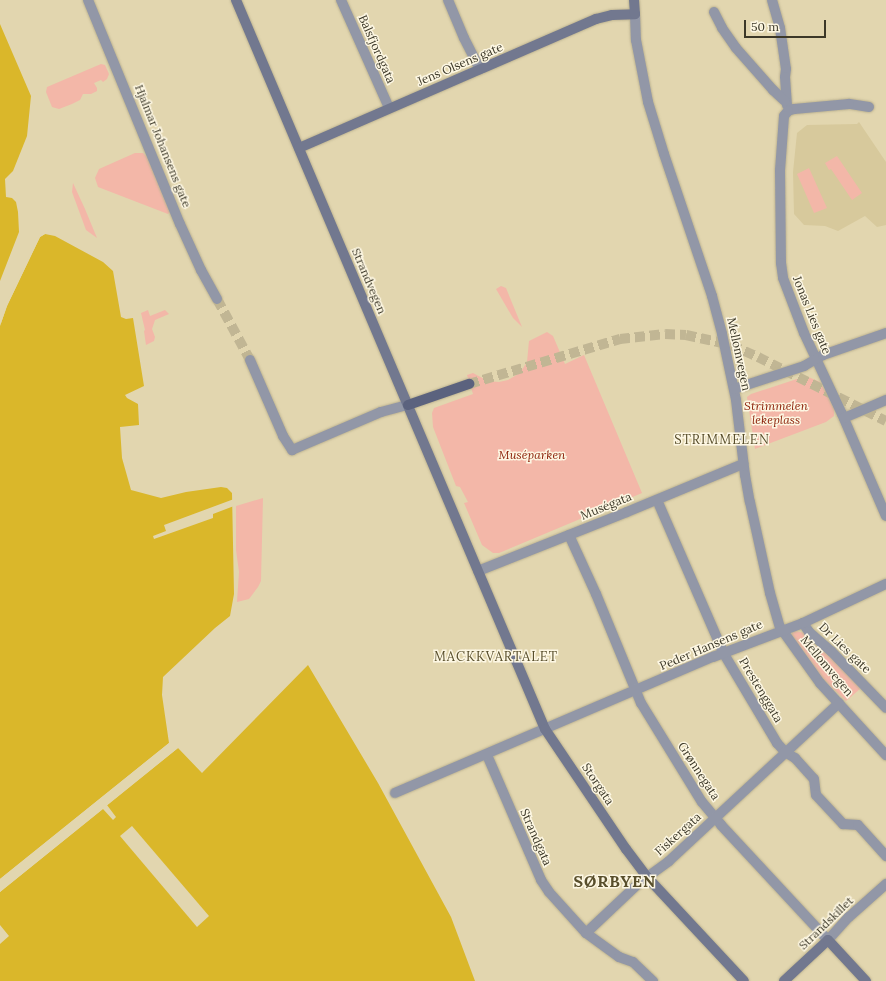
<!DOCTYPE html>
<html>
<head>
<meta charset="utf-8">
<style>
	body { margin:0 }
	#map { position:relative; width:886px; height:981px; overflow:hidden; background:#e2d6af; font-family:Lora,serif }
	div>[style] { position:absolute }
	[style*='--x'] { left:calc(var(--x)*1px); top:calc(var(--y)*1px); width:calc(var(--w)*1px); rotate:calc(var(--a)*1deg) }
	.built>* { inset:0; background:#d7c99c }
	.green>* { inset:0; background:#f3b7a8 }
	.water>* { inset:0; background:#dab72a }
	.pier>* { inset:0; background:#e2d6af }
	.street-tunnel>* { height:10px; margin-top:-5px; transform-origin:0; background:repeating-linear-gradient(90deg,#c1b694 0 10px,transparent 0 15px) }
	.primary-tunnel>* { height:10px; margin-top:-5px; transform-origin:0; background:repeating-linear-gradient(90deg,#c1b694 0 10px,transparent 0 15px) }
	.roads { filter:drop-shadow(0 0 1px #bdb391) drop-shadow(0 0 1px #bdb391) }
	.street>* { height:10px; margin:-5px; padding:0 5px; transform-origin:5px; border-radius:5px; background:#9297a7 }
	.secondary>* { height:10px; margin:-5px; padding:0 5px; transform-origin:5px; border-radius:5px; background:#72788f }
	.primary>* { height:10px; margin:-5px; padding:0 5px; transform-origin:5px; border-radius:5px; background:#5b627e }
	span { translate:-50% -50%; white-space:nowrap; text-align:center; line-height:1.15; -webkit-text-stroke:3px #fdf7e3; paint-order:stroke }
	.street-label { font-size:12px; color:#3c3828 }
	.park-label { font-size:12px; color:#8e240c; font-style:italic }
	.neighbourhood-label { font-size:13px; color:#584e2b; letter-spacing:1px }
	.district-label { font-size:16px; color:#584e2b; font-weight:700; letter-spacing:1px }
	.scale { position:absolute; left:744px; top:20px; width:82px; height:18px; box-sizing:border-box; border:2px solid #3c3828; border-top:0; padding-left:5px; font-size:12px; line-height:14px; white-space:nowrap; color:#3c3828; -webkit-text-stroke:3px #fdf7e3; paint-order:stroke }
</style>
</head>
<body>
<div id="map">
	<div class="built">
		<i style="clip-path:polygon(859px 122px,886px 162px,886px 225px,877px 227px,865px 216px,838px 231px,825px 226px,804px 225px,794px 214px,793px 172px,797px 133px,807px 125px,857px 124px)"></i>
	</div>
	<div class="green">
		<i style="clip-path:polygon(101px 64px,105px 65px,109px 74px,107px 79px,103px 82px,101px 80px,94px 83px,97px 88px,97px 91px,91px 94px,83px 94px,80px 100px,72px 104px,59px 109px,52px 107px,46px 92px,47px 87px)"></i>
		<i style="clip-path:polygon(135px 153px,143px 153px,148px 158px,170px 212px,168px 214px,98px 187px,95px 178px,99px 169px)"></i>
		<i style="clip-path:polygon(837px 156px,862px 193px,852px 200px,831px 169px,829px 170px,825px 163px)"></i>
		<i style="clip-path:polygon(809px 168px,827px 208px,814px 213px,797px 174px)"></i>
		<i style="clip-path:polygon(73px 183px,85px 209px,97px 238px,86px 230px,72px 192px)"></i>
		<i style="clip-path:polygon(501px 286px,506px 288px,522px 327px,513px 318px,496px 289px)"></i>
		<i style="clip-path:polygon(148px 310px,150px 316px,165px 310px,169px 314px,155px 320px,152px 329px,155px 337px,154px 341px,146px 345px,144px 331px,145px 330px,141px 313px)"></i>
		<i style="clip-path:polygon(547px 332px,553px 336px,565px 364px,584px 355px,642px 493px,499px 553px,493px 553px,482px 545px,464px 503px,468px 502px,460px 487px,456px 486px,433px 427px,432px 413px,434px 408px,473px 394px,467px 375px,473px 373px,488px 381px,499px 382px,508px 380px,520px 373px,527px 362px,529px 341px)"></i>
		<i style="clip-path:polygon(806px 376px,820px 382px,834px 408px,834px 416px,826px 422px,755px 449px,747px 397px,751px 394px)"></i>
		<i style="clip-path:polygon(263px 498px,261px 581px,258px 587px,249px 599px,237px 602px,239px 572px,236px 550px,236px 506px)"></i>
		<i style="clip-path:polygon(795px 631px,805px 633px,810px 643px,816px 647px,820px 646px,858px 684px,860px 689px,846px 701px,819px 675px,792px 636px,792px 632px)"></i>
	</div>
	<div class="water">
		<i style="clip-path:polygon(0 24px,31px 96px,27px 136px,13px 171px,5px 179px,6px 197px,12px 198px,16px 202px,18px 212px,19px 232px,0 281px)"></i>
		<i style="clip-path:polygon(45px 234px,55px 236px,103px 262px,113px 271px,121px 317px,126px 319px,133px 318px,144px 386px,125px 395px,127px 398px,138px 404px,139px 425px,120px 427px,122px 458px,131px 490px,161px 498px,186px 492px,221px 487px,227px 488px,232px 493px,234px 594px,230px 616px,215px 628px,163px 677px,162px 695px,169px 743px,0 879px,0 326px,7px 306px,40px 237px)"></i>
		<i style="clip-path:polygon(308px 665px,378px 783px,451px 917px,475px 981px,0 981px,0 944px,9px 936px,0 925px,0 892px,178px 748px,202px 773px)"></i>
	</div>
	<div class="pier">
		<i style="clip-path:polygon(43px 232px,45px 234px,40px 237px,7px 306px,0 326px,5px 305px,39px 236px)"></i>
		<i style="clip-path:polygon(234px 499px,234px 506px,213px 514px,213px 518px,154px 539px,153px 536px,166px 531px,164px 525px)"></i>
		<i style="clip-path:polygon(169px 743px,170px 744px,0 881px,0 879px)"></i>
		<i style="clip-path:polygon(176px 747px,178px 748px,107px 805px,116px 817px,113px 820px,103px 809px,0 892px,0 889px)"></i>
		<i style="clip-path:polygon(132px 826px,209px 916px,197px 927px,120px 836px)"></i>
	</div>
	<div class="street-tunnel">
		<i style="--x:217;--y:299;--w:69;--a:61.6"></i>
	</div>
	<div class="primary-tunnel">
		<i style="--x:469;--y:384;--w:158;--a:-16.6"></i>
		<i style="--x:620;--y:339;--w:45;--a:-6.3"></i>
		<i style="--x:665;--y:334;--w:21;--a:3"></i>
		<i style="--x:686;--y:335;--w:46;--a:12.5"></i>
		<i style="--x:731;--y:345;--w:30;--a:24"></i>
		<i style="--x:758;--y:357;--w:143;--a:26.6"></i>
	</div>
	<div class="roads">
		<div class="street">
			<i style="--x:88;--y:0;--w:242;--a:67.7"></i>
			<i style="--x:180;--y:224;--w:51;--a:65.5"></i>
			<i style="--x:201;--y:270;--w:33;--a:61"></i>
			<i style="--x:341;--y:0;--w:118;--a:66"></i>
			<i style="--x:448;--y:0;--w:41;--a:67.2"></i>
			<i style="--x:464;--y:38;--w:35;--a:63"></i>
			<i style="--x:772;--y:0;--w:29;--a:74"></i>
			<i style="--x:780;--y:28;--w:41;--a:81.7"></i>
			<i style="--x:786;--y:69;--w:8;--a:97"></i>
			<i style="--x:785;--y:77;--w:28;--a:86"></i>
			<i style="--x:714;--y:12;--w:18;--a:63"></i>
			<i style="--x:722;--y:28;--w:24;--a:55"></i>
			<i style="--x:736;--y:48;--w:56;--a:48.6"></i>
			<i style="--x:773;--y:90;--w:16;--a:43"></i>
			<i style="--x:635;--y:14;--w:26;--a:88"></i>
			<i style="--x:636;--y:40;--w:63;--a:79"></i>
			<i style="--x:648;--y:102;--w:54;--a:72.9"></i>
			<i style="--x:664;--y:154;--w:150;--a:71.3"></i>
			<i style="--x:712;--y:296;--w:39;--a:75"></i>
			<i style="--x:722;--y:334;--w:67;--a:78"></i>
			<i style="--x:736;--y:400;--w:76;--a:83.2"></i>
			<i style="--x:745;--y:475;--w:27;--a:80"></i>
			<i style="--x:750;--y:502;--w:93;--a:77.6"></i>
			<i style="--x:770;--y:593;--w:35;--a:74"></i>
			<i style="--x:780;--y:627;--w:69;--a:54.5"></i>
			<i style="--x:820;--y:683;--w:98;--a:47.5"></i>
			<i style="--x:869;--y:107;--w:20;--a:-171"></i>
			<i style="--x:849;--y:104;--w:55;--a:174.8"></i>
			<i style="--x:794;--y:109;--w:6;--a:162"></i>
			<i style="--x:788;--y:111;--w:6;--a:129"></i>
			<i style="--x:784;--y:116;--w:54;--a:94.2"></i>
			<i style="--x:780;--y:170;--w:93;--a:89.4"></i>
			<i style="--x:781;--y:263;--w:15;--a:82"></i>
			<i style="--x:783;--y:278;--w:59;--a:69.1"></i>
			<i style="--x:804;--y:333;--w:89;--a:64.9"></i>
			<i style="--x:842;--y:414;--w:111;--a:66.7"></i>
			<i style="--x:250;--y:360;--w:83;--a:66.5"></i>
			<i style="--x:283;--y:436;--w:17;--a:57"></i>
			<i style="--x:292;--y:450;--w:97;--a:-23.1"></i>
			<i style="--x:381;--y:412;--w:28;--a:-15"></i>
			<i style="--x:734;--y:389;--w:74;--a:-18.2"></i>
			<i style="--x:804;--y:366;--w:22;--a:-30"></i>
			<i style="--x:823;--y:355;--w:67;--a:-19.2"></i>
			<i style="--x:844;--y:418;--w:46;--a:-23.2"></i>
			<i style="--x:657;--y:500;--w:168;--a:66.5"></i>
			<i style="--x:724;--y:654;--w:104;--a:59.2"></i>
			<i style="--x:777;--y:743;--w:12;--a:48"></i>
			<i style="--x:785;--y:752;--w:12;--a:31"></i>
			<i style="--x:795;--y:758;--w:28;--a:48"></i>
			<i style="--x:814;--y:779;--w:16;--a:83"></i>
			<i style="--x:816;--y:795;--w:40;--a:47"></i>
			<i style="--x:843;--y:824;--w:15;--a:4"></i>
			<i style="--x:858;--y:825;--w:42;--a:47.9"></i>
			<i style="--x:569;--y:535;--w:65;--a:65.4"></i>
			<i style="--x:596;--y:594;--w:118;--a:67.6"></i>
			<i style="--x:641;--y:703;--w:116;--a:58.4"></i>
			<i style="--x:702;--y:802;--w:30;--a:50"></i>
			<i style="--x:721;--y:825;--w:157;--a:47.1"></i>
			<i style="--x:828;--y:940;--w:31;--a:-48"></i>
			<i style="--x:849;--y:917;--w:50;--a:-41.7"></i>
			<i style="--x:478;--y:571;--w:160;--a:-21.6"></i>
			<i style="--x:627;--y:512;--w:126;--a:-22.5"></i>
			<i style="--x:803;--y:623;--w:11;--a:56"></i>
			<i style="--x:809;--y:632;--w:29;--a:41"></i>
			<i style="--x:831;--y:651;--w:79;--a:46"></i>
			<i style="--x:487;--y:755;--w:136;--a:66.6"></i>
			<i style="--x:541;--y:880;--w:14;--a:56"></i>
			<i style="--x:549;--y:892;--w:55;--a:47.9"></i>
			<i style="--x:586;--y:933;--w:41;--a:36"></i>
			<i style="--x:619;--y:957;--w:15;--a:20"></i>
			<i style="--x:633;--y:962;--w:28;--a:44"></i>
			<i style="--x:395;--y:793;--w:346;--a:-23.2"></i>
			<i style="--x:713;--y:657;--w:96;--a:-20.7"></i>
			<i style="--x:803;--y:623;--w:92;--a:-25.2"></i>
			<i style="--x:586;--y:933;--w:73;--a:-43.3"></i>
			<i style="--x:639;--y:883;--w:37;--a:-36"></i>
			<i style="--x:669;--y:861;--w:232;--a:-42.9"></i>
		</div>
		<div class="secondary">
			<i style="--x:236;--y:0;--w:792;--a:67.03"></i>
			<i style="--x:545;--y:729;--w:145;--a:56"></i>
			<i style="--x:626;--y:849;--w:35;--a:53"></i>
			<i style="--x:647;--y:877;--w:142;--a:47"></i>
			<i style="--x:299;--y:148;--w:324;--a:-23.5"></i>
			<i style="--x:596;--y:19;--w:16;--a:-14"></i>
			<i style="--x:612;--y:15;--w:23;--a:-2"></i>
			<i style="--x:635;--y:14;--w:14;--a:-94"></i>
			<i style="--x:784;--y:981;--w:60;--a:-43"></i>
			<i style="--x:828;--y:940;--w:56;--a:47.2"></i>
		</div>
		<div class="primary">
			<i style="--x:408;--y:405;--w:65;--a:-19"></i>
		</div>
	</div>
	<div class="street-label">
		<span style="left:377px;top:49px;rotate:66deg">Balsfjordgata</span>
		<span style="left:460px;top:64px;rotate:-23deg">Jens Olsens gate</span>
		<span style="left:163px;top:146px;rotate:68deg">Hjalmar Johansens gate</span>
		<span style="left:369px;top:281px;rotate:67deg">Strandvegen</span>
		<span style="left:812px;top:315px;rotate:68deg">Jonas Lies gate</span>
		<span style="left:739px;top:354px;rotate:78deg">Mellomvegen</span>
		<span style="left:606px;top:506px;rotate:-22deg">Muségata</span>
		<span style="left:711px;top:645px;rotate:-23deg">Peder Hansens gate</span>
		<span style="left:845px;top:648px;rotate:44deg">Dr Lies gate</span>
		<span style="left:827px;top:666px;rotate:50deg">Mellomvegen</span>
		<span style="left:761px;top:690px;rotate:59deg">Prestenggata</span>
		<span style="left:699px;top:771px;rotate:57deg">Grønnegata</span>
		<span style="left:598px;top:784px;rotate:56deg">Storgata</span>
		<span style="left:678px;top:834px;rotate:-42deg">Fiskergata</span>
		<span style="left:536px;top:837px;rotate:66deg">Strandgata</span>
		<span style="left:826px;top:923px;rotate:-44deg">Strandskillet</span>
	</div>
	<div class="park-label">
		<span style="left:776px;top:413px">Strimmelen<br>lekeplass</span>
		<span style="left:532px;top:455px">Muséparken</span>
	</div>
	<div class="neighbourhood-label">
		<span style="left:722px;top:440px">STRIMMELEN</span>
		<span style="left:496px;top:657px">MACKKVARTALET</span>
	</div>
	<div class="district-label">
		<span style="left:615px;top:881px">SØRBYEN</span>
	</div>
	<div class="scale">50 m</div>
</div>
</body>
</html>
